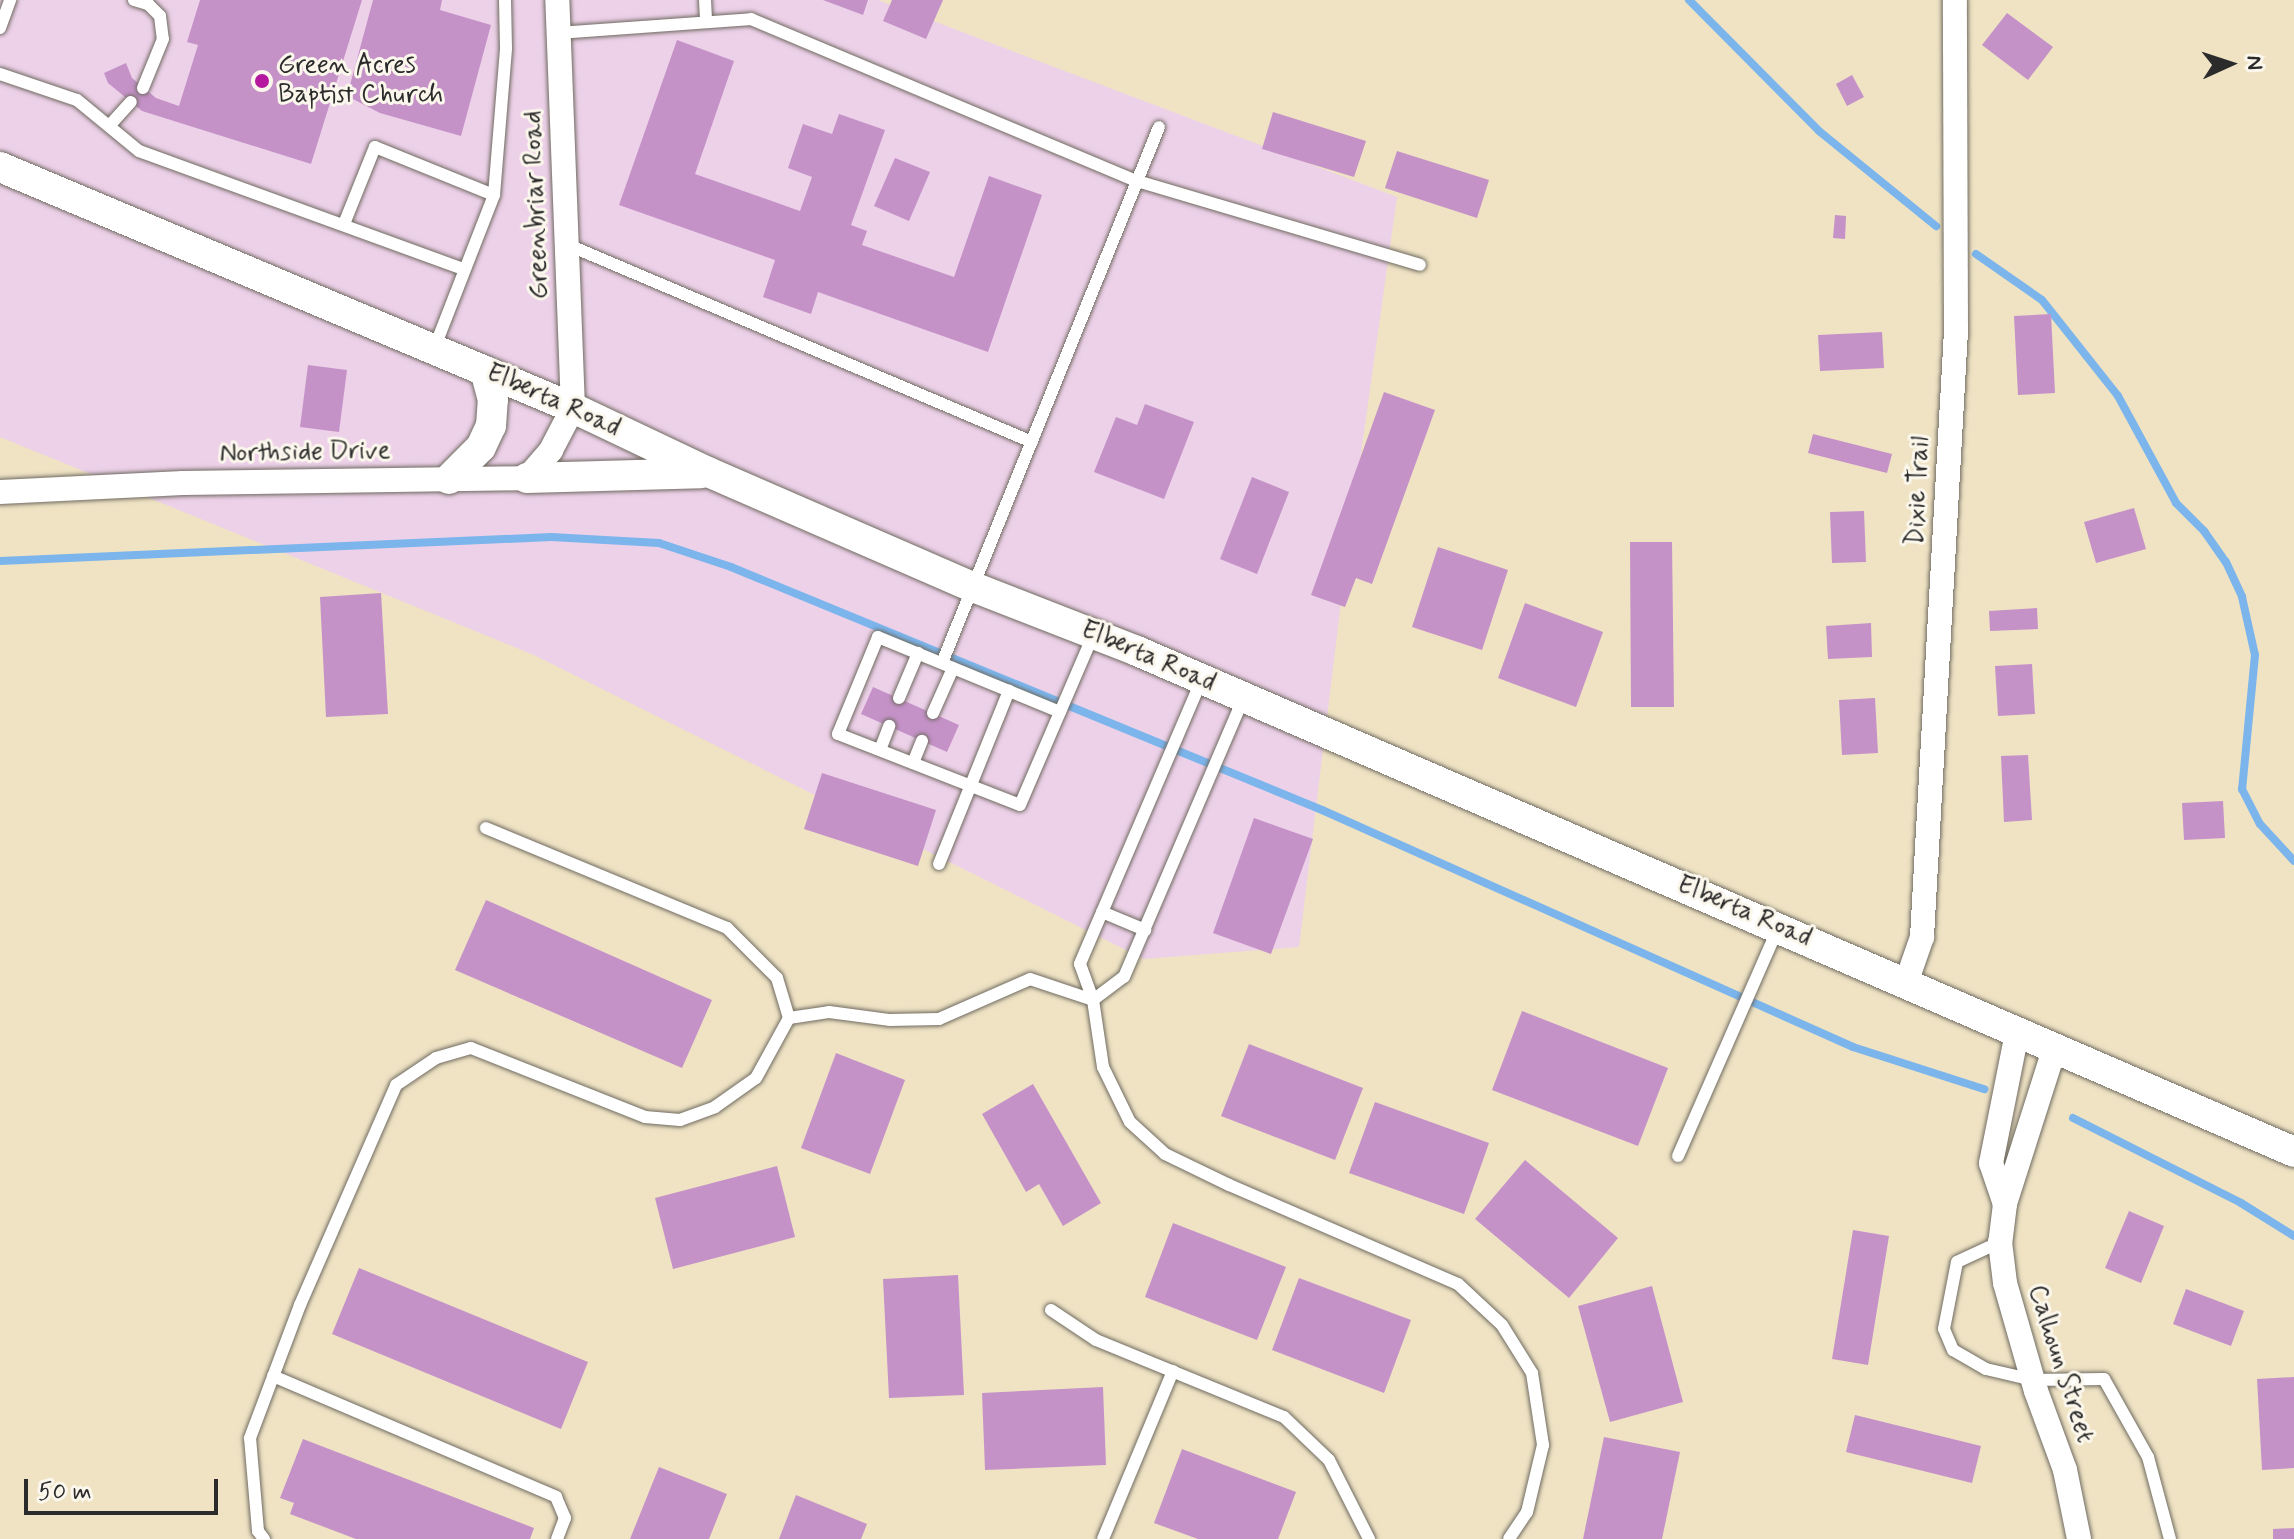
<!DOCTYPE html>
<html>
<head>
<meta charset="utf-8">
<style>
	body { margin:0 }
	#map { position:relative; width:2294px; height:1539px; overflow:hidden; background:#efe3c4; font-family:Mynerve,sans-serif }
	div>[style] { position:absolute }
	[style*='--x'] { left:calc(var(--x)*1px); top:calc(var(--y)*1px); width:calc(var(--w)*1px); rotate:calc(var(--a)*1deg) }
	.built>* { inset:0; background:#edd1e9 }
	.stream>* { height:8px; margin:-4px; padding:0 4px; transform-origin:4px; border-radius:4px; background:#7bb5ec }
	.building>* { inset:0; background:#c592c8 }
	.roads { filter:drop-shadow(0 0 2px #706b61) drop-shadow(0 0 2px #706b61) }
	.service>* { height:12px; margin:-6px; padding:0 6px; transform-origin:6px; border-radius:6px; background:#fff }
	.minor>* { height:24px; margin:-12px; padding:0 12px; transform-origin:12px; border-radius:12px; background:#fff }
	.tertiary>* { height:30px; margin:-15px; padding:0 15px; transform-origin:15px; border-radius:15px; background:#fff }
	.dots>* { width:22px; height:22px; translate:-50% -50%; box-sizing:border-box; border:4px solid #fbf7ec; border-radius:50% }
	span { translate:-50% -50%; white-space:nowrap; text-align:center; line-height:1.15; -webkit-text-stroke:6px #fbf7ec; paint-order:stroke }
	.poi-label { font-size:26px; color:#2b2b2b }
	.left { translate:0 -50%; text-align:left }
	.street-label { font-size:26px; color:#2b2b2b }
	.north { position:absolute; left:2190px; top:24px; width:80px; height:80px; -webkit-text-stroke:6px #fbf7ec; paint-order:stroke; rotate:87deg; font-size:22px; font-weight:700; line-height:32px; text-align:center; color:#2b2b2b }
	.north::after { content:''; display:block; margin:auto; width:28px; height:36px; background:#2b2b2b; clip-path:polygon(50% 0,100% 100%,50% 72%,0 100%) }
	.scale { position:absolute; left:24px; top:1479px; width:194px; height:36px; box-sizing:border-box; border:4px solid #2b2b2b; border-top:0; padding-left:10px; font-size:24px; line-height:28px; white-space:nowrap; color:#2b2b2b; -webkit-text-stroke:6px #fbf7ec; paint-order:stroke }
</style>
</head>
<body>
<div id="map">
	<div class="built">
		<i style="clip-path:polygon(0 0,878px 0,1397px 197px,1347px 553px,1299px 947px,1144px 959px,534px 655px,0 437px)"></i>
	</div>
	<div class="stream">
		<i style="--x:1689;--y:0;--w:185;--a:45.2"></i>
		<i style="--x:1819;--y:131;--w:151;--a:39.1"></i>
		<i style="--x:1976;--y:254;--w:80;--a:34.9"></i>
		<i style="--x:2042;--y:300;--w:122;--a:51.6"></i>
		<i style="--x:2118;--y:396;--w:122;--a:61.5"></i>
		<i style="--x:2176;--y:503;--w:40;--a:45"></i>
		<i style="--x:2204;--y:531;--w:38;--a:55"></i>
		<i style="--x:2226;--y:562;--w:38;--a:65"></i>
		<i style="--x:2242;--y:597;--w:59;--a:77.4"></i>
		<i style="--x:2255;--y:655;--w:135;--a:95.5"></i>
		<i style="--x:2242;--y:789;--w:39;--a:63"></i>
		<i style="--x:2260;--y:824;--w:50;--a:47.4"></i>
		<i style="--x:0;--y:561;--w:552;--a:-2.49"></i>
		<i style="--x:551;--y:537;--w:108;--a:3.2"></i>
		<i style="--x:659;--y:543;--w:76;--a:18.4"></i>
		<i style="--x:731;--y:567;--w:639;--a:22.35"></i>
		<i style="--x:1322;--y:810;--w:581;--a:24.05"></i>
		<i style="--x:1853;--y:1047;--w:138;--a:17.8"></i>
		<i style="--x:2073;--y:1118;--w:188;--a:26.8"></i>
		<i style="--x:2241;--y:1203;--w:62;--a:31.9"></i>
	</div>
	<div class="building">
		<i style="clip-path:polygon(200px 0,362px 0,311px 164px,142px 111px,108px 83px,104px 73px,126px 63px,132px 78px,156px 98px,179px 106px,198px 45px,187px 42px)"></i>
		<i style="clip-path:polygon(373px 0,442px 0,440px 10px,491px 25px,461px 136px,380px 113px,347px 96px)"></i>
		<i style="clip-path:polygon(823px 0,868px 0,863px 15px)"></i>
		<i style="clip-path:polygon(892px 0,943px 0,926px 39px,883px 21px)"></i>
		<i style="clip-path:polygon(2007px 13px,2053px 47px,2028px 80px,1982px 45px)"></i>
		<i style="clip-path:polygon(677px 40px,734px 61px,695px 174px,800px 211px,812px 177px,788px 168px,803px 124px,832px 134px,839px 114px,885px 130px,851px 225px,867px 231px,862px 245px,954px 277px,989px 176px,1042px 195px,988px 352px,818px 292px,811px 314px,763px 297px,775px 260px,619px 205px)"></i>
		<i style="clip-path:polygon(1852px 75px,1864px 97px,1847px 106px,1836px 84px)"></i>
		<i style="clip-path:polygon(1273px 112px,1366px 141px,1354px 177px,1262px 149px)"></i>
		<i style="clip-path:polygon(1397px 151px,1489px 180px,1477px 218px,1385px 188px)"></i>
		<i style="clip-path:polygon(895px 158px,930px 172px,909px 221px,874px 206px)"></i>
		<i style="clip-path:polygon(1835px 215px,1846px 216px,1845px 239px,1833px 238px)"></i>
		<i style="clip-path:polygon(2051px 314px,2055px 393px,2018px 395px,2014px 316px)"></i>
		<i style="clip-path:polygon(1882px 332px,1884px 368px,1820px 371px,1818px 335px)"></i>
		<i style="clip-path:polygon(308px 365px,347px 370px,339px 432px,300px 427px)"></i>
		<i style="clip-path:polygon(1384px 392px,1435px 410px,1372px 584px,1356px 578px,1345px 607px,1311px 595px)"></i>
		<i style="clip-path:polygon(1145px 404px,1194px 422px,1164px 499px,1094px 472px,1116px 417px,1137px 425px)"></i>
		<i style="clip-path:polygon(1813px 434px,1892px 454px,1887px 473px,1808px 453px)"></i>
		<i style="clip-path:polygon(1252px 477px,1289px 492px,1257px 574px,1220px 559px)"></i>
		<i style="clip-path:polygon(2134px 508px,2146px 549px,2096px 563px,2084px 522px)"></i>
		<i style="clip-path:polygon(1864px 511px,1866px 562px,1832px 563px,1830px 512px)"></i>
		<i style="clip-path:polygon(1630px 542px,1672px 542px,1674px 707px,1631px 707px)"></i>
		<i style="clip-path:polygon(1438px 547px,1508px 570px,1482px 650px,1412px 627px)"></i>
		<i style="clip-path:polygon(381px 593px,388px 714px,326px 717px,320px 597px)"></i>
		<i style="clip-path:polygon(1525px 603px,1603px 632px,1576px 707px,1498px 678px)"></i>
		<i style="clip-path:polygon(2037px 608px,2038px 629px,1990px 631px,1989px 611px)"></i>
		<i style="clip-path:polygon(1871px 623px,1872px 657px,1828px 659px,1826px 626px)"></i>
		<i style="clip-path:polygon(2032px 664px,2035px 714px,1998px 716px,1995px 666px)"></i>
		<i style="clip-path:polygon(873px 687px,959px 725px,947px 752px,861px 714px)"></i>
		<i style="clip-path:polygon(1875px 698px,1878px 753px,1842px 755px,1839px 700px)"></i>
		<i style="clip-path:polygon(2028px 755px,2032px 820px,2004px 822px,2001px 756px)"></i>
		<i style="clip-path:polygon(822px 773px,936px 810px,918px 866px,804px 829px)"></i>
		<i style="clip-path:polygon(2223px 801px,2225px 838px,2184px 840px,2182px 803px)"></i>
		<i style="clip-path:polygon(1254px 818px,1313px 839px,1271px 954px,1213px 933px)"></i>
		<i style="clip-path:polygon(486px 900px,712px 1000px,682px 1068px,455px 970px)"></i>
		<i style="clip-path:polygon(1522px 1011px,1668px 1068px,1638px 1146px,1492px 1090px)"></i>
		<i style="clip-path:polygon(1249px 1044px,1363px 1088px,1335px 1160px,1221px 1116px)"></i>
		<i style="clip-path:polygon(836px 1053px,905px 1080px,870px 1174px,801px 1148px)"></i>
		<i style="clip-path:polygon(1033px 1084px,1101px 1203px,1063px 1226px,1039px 1184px,1026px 1192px,982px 1114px)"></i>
		<i style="clip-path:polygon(1375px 1102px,1489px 1143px,1464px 1214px,1349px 1173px)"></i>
		<i style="clip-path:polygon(1525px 1160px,1618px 1238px,1569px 1298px,1475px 1219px)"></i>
		<i style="clip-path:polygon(777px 1166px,795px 1237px,673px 1269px,655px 1198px)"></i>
		<i style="clip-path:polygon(2129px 1211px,2164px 1226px,2141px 1283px,2105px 1268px)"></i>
		<i style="clip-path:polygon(1173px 1223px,1286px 1267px,1257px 1340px,1145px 1297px)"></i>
		<i style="clip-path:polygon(1853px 1230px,1889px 1236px,1868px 1365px,1832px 1359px)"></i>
		<i style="clip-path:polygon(359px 1268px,588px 1362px,561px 1429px,332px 1334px)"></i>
		<i style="clip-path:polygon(958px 1275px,964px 1395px,889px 1398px,883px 1279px)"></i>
		<i style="clip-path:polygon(1299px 1278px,1411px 1320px,1384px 1393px,1272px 1350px)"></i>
		<i style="clip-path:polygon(1652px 1286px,1683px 1402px,1610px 1422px,1578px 1306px)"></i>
		<i style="clip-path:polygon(2186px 1289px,2244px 1311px,2231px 1346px,2173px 1324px)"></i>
		<i style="clip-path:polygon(2294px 1377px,2294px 1468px,2262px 1470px,2257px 1379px)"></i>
		<i style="clip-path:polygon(1103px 1387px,1106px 1465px,985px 1470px,982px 1393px)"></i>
		<i style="clip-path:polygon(1855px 1415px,1981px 1446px,1972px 1483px,1846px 1452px)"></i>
		<i style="clip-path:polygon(1604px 1437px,1680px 1452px,1662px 1539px,1583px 1539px)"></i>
		<i style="clip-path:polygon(303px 1439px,534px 1528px,530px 1539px,356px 1539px,290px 1514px,294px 1503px,280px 1498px)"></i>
		<i style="clip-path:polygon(1182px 1449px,1296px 1492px,1278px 1539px,1198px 1539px,1154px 1523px)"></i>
		<i style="clip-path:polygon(659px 1467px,727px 1494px,709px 1539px,630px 1539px)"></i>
		<i style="clip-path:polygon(796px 1495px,867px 1524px,861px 1539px,779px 1539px)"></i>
		<i style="clip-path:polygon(2294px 1528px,2294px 1539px,2273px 1539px,2273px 1529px)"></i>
	</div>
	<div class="roads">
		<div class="service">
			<i style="--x:134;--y:0;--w:15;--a:16"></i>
			<i style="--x:148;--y:4;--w:17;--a:45"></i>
			<i style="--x:160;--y:16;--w:23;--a:83"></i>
			<i style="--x:163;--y:39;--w:53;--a:112.2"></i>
			<i style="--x:705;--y:0;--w:20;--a:87"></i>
			<i style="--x:0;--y:28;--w:30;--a:-70"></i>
			<i style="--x:558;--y:33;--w:194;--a:-4.1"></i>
			<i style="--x:751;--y:19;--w:419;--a:22.8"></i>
			<i style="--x:1137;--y:181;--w:295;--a:16.5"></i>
			<i style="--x:0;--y:74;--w:81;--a:18.7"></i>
			<i style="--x:77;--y:100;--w:80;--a:39.4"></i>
			<i style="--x:139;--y:151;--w:346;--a:20"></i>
			<i style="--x:110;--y:125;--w:31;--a:-48"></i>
			<i style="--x:344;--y:224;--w:83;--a:-68.1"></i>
			<i style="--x:375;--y:147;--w:128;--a:22"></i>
			<i style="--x:566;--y:244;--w:506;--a:23.02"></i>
			<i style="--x:434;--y:349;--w:165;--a:-68.7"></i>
			<i style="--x:494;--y:195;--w:147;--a:-85.3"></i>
			<i style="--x:506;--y:48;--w:48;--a:-91.2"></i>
			<i style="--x:942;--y:663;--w:578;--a:-67.96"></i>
			<i style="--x:1202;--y:679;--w:310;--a:113.2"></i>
			<i style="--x:1080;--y:964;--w:38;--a:70"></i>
			<i style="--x:1093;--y:1000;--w:68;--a:81.5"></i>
			<i style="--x:1103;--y:1067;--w:61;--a:63.9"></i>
			<i style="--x:1130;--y:1122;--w:47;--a:42.4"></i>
			<i style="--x:1165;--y:1154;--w:71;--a:25.8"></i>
			<i style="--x:1229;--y:1185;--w:249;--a:23.4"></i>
			<i style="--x:1458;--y:1284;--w:60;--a:43"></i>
			<i style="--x:1502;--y:1325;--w:57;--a:58"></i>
			<i style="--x:1532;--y:1373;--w:73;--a:81.3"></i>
			<i style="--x:1543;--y:1445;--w:69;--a:103.4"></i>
			<i style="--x:1527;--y:1512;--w:32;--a:124"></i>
			<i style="--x:899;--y:698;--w:49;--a:-67.1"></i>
			<i style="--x:1060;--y:712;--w:197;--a:-157.6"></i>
			<i style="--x:878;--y:637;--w:105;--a:112.4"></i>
			<i style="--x:838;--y:734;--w:195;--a:21.3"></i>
			<i style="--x:1020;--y:805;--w:187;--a:-66.7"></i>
			<i style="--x:933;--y:713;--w:49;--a:-66"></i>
			<i style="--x:880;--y:750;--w:26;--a:-69"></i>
			<i style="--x:913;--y:763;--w:24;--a:-68"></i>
			<i style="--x:939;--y:864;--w:187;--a:-68"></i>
			<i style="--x:1102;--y:912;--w:47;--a:22.7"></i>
			<i style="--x:1093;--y:1000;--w:39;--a:-37"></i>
			<i style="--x:1124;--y:977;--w:302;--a:-66.8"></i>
			<i style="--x:789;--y:1018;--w:40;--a:-8.5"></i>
			<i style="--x:829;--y:1012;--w:62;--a:7.5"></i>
			<i style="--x:890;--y:1020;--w:49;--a:-1.2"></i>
			<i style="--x:939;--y:1019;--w:99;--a:-23.7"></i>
			<i style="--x:1030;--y:979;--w:66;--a:18.4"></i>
			<i style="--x:1678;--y:1156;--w:247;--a:-66.3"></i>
			<i style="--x:2000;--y:1242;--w:47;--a:155.1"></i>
			<i style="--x:1957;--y:1262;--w:68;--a:101"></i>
			<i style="--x:1944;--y:1329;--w:23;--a:67"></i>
			<i style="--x:1953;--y:1350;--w:38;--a:30"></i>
			<i style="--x:1986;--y:1369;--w:48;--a:13.2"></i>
			<i style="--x:2033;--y:1380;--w:71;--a:-0.8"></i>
			<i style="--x:2104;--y:1379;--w:90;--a:60.6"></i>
			<i style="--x:2148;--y:1457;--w:85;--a:75"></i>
			<i style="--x:1051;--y:1310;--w:54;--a:33.7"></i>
			<i style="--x:1096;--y:1340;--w:203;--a:22.3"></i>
			<i style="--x:1284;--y:1417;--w:62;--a:43.7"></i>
			<i style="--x:1329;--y:1460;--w:89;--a:63.1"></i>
			<i style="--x:273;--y:1376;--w:308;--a:23.1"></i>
			<i style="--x:556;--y:1497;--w:23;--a:67"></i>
			<i style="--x:565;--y:1518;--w:22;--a:111"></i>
			<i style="--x:264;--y:1539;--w:10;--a:-127"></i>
			<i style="--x:258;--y:1531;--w:93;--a:-94.9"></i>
			<i style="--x:250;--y:1438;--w:142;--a:-69.4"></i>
			<i style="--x:300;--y:1305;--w:240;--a:-66.4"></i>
			<i style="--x:396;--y:1085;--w:48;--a:-34"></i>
			<i style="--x:436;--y:1058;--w:36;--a:-16"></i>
			<i style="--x:471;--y:1048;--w:187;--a:21.6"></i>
			<i style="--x:645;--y:1117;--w:35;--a:5"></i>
			<i style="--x:680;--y:1120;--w:37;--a:-20"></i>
			<i style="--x:715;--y:1107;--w:50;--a:-35.3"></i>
			<i style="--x:756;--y:1078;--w:68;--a:-61.2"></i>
			<i style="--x:789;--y:1018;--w:42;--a:-106.7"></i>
			<i style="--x:777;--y:978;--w:71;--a:-135"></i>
			<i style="--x:727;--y:928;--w:261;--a:-157.5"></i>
			<i style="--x:1103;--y:1539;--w:182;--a:-67.4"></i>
		</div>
		<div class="minor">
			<i style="--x:0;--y:492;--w:183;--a:-2.8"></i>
			<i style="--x:183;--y:483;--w:344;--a:-0.8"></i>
			<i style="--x:527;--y:478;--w:37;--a:-49"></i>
			<i style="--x:551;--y:450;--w:47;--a:-62.4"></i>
			<i style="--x:573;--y:408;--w:408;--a:-92.2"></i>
			<i style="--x:1906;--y:983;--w:49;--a:-70.8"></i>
			<i style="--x:1922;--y:937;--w:608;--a:-86.79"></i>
			<i style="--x:1956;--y:330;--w:330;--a:-90.2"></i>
			<i style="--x:2054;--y:1050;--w:162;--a:107.7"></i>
			<i style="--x:2005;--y:1204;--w:38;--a:97"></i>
			<i style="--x:2000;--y:1242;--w:41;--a:83"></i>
			<i style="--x:2005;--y:1283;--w:112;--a:74"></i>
			<i style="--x:2036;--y:1391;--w:84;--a:69.8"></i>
			<i style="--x:2065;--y:1470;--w:70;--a:78.5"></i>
			<i style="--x:2005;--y:1204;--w:43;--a:-108.9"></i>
			<i style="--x:1991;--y:1163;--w:133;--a:-78.7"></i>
		</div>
		<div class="tertiary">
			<i style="--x:0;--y:167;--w:622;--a:22.81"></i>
			<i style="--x:573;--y:408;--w:149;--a:25.4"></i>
			<i style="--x:708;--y:472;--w:289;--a:23.5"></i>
			<i style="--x:973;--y:587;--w:176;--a:21.3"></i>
			<i style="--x:1137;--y:651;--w:1261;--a:23.41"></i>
			<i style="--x:527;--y:478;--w:174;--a:-1.6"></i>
			<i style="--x:449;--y:479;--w:45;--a:-45"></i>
			<i style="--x:481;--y:447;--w:23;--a:-65"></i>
			<i style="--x:491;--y:426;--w:26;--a:-86"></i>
			<i style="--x:493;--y:400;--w:30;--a:-105"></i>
		</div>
	</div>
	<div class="dots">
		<i style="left:262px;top:81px;background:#b5179e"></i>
	</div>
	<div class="poi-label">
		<span class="left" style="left:278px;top:81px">Green Acres<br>Baptist Church</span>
	</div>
	<div class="street-label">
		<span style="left:537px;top:205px;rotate:-92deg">Greenbriar Road</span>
		<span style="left:553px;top:401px;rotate:24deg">Elberta Road</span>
		<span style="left:305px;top:453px;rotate:-1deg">Northside Drive</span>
		<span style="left:1919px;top:491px;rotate:-87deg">Dixie Trail</span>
		<span style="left:1148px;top:657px;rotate:23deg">Elberta Road</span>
		<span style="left:1744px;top:912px;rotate:23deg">Elberta Road</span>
		<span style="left:2060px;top:1364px;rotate:72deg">Calhoun Street</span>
	</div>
	<div class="north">N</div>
	<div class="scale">50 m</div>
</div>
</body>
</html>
